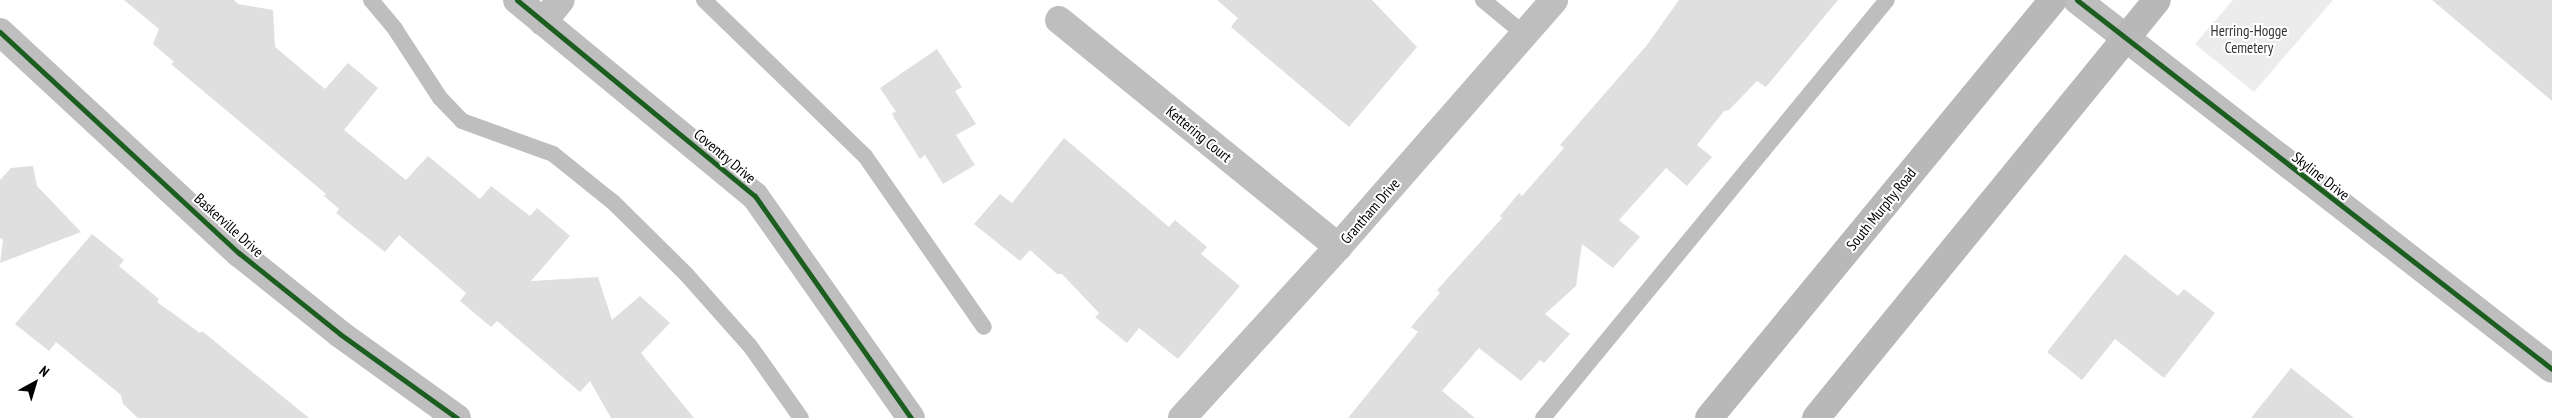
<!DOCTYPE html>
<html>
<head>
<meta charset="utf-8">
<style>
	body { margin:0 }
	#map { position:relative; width:2552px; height:418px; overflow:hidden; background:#fff; font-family:"PT Sans Narrow",sans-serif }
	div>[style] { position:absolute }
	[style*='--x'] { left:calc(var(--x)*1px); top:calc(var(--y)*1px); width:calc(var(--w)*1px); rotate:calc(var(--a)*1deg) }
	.green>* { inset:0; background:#ececec }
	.building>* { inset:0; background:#dfdfdf }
	.service>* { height:16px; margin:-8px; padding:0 8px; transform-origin:8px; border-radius:8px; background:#bebebe }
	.minor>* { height:28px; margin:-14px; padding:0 14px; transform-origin:14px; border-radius:14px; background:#bebebe }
	.tertiary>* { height:28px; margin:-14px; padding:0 14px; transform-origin:14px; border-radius:14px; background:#bebebe }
	.secondary>* { height:28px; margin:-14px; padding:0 14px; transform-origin:14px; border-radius:14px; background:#b8b8b8 }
	.cycleway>* { height:5px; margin:-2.5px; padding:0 2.5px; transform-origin:2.5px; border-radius:2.5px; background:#1b5e20 }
	span { translate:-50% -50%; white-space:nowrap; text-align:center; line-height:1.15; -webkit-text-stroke:4px #fff; paint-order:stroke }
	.park-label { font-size:15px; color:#333 }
	.street-label { font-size:15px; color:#000 }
	.north { position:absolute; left:10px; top:358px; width:50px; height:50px; -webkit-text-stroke:4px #fff; paint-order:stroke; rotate:39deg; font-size:14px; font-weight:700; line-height:20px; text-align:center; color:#000 }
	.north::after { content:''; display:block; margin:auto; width:18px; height:22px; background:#000; clip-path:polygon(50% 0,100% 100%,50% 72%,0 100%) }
</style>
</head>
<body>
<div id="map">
	<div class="green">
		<i style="clip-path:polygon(2233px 0,2333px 0,2254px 92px,2195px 44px)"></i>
	</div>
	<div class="building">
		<i style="clip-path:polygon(124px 0,234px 0,238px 4px,273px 10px,275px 47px,325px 89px,348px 63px,378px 88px,344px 130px,406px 180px,428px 156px,480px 199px,491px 186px,530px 216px,537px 208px,570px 236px,531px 281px,598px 277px,612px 320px,640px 296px,670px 323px,641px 353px,694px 418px,611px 418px,590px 381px,580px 392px,497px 321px,491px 327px,460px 301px,466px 293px,399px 235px,385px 252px,336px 213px,339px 209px,324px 196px,326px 194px,171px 64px,174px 62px,153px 44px,159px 29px)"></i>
		<i style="clip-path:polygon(1217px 0,1372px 0,1417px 47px,1349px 127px,1231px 27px,1238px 18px)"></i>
		<i style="clip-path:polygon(1679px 0,1838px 0,1766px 87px,1757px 81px,1729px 110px,1724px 111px,1697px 145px,1712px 157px,1687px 186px,1666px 168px,1619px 220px,1640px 237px,1613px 268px,1582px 244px,1576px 286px,1545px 314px,1570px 334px,1544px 363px,1540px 360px,1521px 381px,1479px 348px,1442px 391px,1475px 418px,1348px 418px,1418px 332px,1411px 327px,1440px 293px,1437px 290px,1502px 218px,1500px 216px,1519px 193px,1522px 196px,1564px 148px,1560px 145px,1647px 45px)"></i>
		<i style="clip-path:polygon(2432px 0,2552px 0,2552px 101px)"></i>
		<i style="clip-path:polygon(937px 49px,962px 87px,955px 91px,976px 124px,956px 135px,975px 165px,943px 184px,925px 155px,920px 159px,894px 118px,892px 113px,896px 112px,880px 88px)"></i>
		<i style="clip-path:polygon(1064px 138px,1169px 227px,1175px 220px,1207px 247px,1201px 254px,1240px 286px,1178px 359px,1139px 328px,1127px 343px,1095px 317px,1099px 313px,1062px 274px,1057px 274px,1030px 250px,1020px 261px,974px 224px,1000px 194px,1012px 203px)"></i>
		<i style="clip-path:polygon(33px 166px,37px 186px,81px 232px,0 263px,3px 240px,0 238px,0 180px,11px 168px)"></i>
		<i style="clip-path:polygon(92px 234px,124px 260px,119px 266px,159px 299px,157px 302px,200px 333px,202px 331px,309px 418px,138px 418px,123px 404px,121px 395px,56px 342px,49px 351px,15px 324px)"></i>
		<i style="clip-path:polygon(2125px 254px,2178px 296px,2184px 289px,2215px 313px,2164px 378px,2115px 339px,2082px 380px,2047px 352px)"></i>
		<i style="clip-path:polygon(2291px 368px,2354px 418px,2251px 418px)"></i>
	</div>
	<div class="service">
		<i style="--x:371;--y:0;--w:38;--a:50"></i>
		<i style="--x:395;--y:29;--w:82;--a:56.9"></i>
		<i style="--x:440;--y:98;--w:32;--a:46"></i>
		<i style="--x:462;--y:121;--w:97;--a:19.9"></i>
		<i style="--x:553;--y:154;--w:77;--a:38.7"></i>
		<i style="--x:613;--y:202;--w:103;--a:44.6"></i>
		<i style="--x:686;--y:274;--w:96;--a:48.4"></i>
		<i style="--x:750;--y:346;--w:88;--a:54.7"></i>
		<i style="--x:704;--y:0;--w:224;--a:44.1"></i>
		<i style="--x:865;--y:156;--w:208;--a:55.2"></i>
		<i style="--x:1483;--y:0;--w:53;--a:39.7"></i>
		<i style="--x:1543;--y:418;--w:541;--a:-50.55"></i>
	</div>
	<div class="minor">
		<i style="--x:2077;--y:0;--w:601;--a:37.84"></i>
		<i style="--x:1059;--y:20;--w:360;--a:39.1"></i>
		<i style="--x:0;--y:32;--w:326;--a:42.8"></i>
		<i style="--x:239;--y:253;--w:129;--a:38.7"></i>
		<i style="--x:340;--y:334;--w:144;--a:35.7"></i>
		<i style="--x:1182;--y:418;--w:231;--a:-47.6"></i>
		<i style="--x:1338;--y:247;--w:328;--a:-48.8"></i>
	</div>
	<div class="tertiary">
		<i style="--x:517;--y:0;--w:308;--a:39.5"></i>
		<i style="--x:755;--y:196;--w:271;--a:54.9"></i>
		<i style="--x:543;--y:22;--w:28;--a:-51"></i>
	</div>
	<div class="secondary">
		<i style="--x:1709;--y:418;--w:541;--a:-50.55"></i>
		<i style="--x:1816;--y:418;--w:539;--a:-50.79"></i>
	</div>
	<div class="cycleway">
		<i style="--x:517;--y:0;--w:308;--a:39.5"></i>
		<i style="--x:755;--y:196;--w:271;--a:54.9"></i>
		<i style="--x:2077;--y:0;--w:601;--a:37.84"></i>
		<i style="--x:0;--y:32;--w:326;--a:42.8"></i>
		<i style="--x:239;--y:253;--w:129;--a:38.7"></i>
		<i style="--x:340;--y:334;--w:144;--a:35.7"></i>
	</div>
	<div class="park-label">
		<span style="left:2249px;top:39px">Herring-Hogge<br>Cemetery</span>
	</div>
	<div class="street-label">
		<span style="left:1199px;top:134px;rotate:39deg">Kettering Court</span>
		<span style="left:725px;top:156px;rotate:40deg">Coventry Drive</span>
		<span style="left:2321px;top:176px;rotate:38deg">Skyline Drive</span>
		<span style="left:1881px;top:209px;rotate:-51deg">South Murphy Road</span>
		<span style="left:1370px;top:211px;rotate:-49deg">Grantham Drive</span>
		<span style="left:229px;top:225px;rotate:42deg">Baskerville Drive</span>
	</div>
	<div class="north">N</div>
</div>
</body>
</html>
